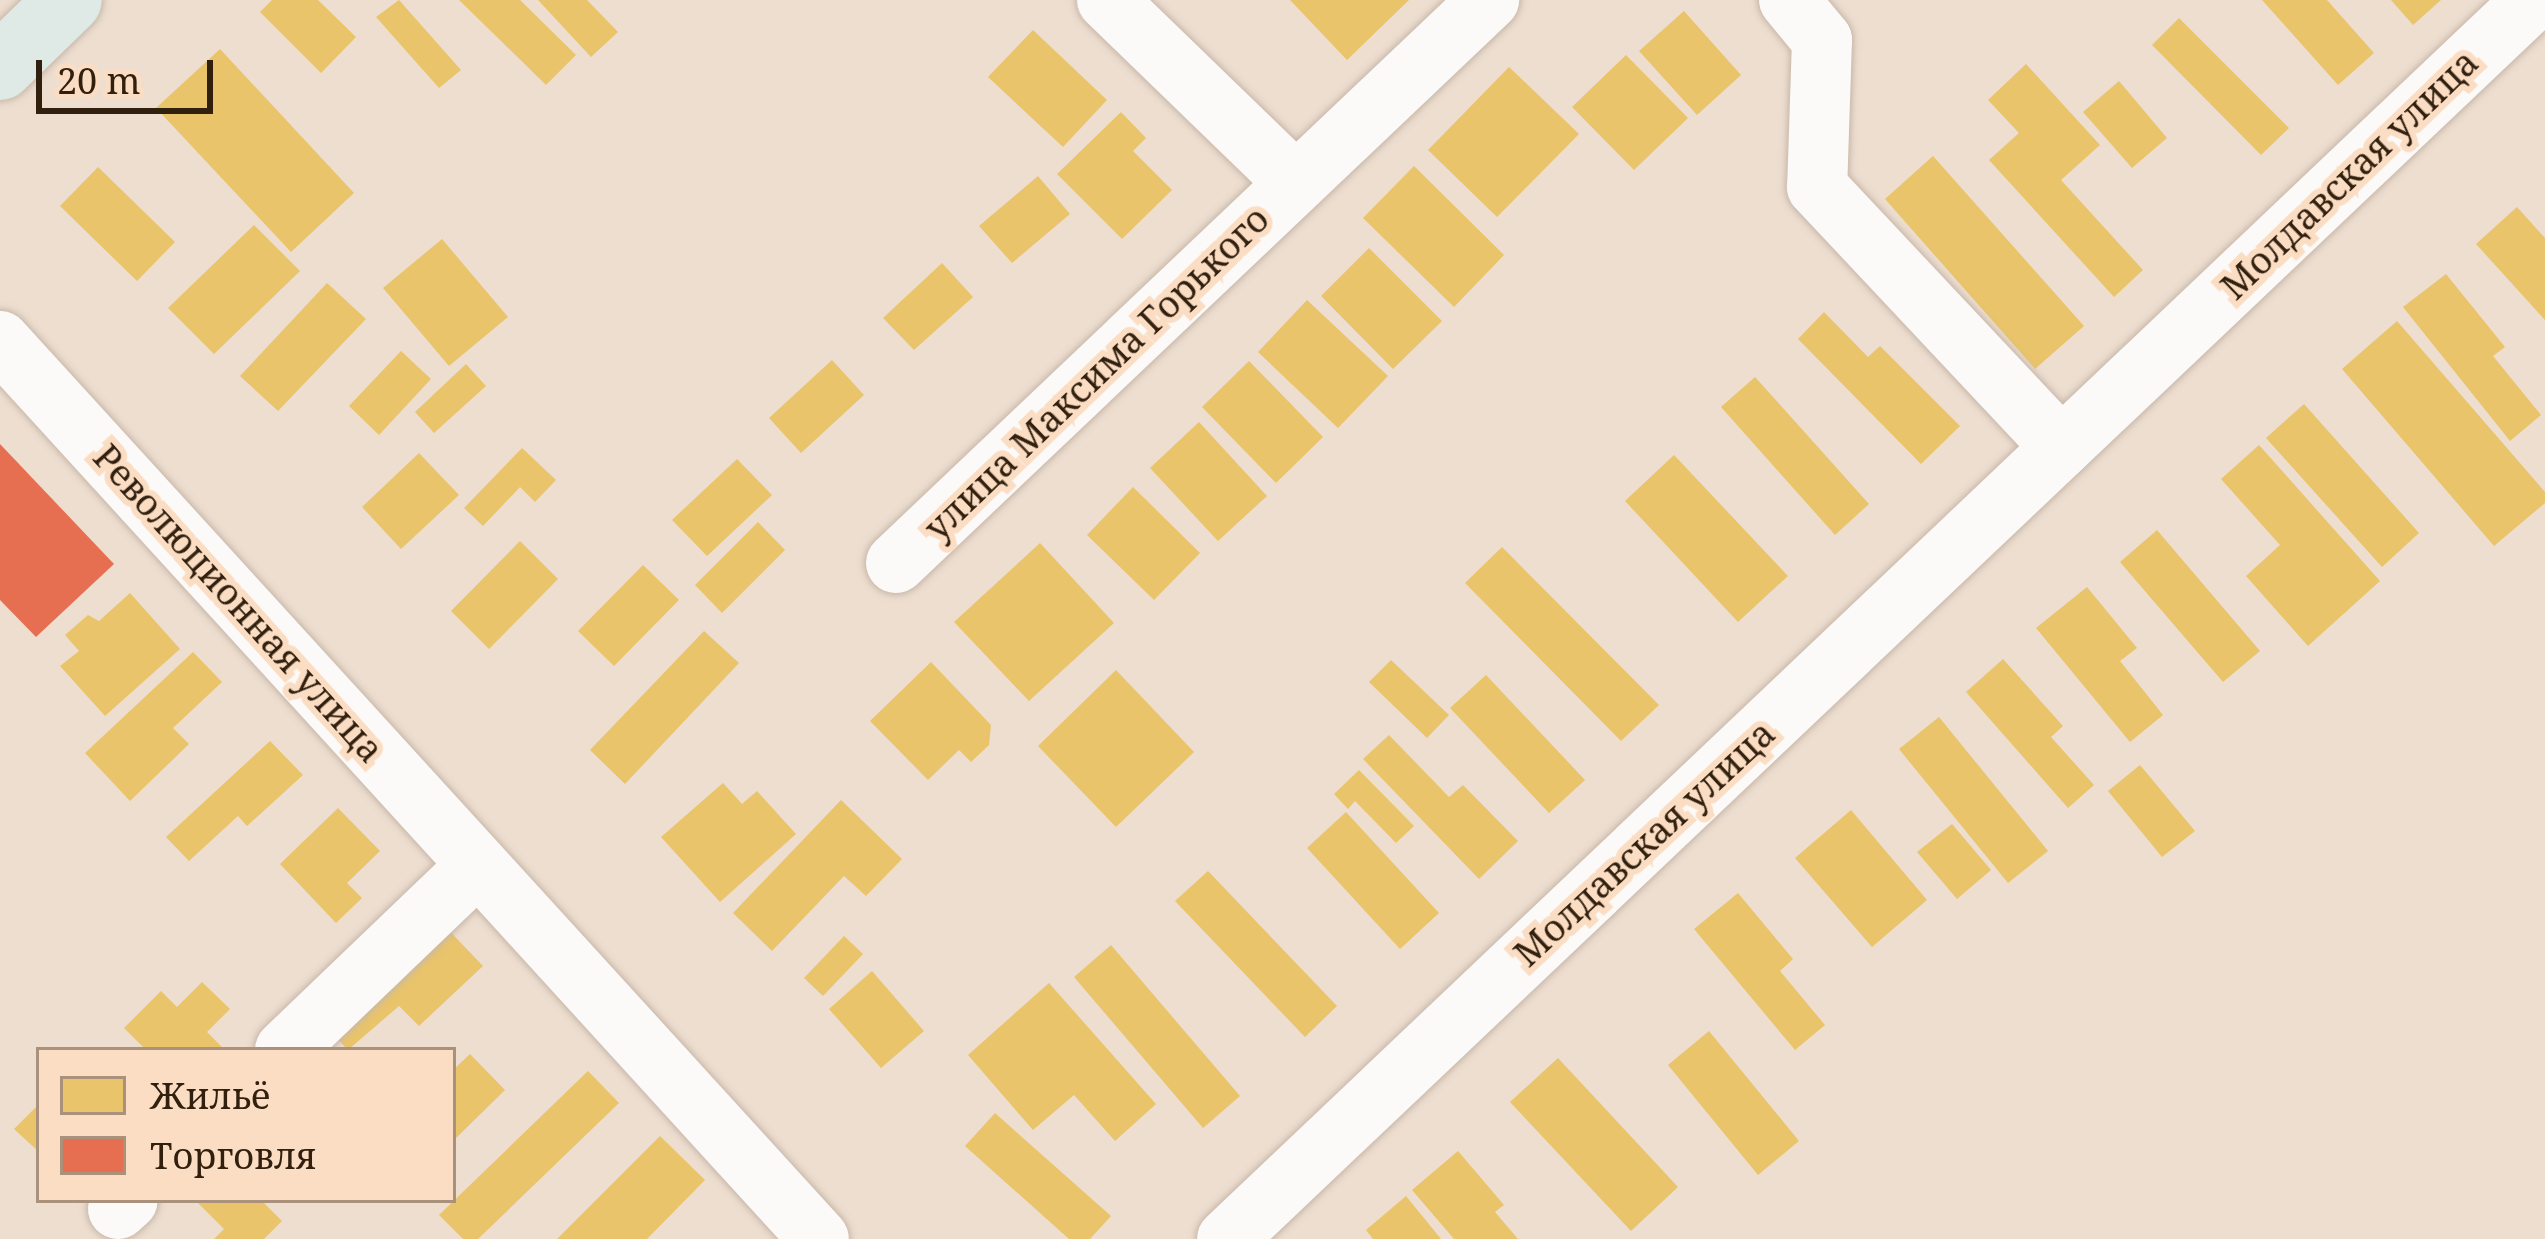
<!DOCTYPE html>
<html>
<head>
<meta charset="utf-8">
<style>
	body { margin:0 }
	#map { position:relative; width:2545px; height:1239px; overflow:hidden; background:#edded0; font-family:"Noto Serif",serif }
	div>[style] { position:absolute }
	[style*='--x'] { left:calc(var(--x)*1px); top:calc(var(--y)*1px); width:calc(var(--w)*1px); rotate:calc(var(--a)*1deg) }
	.homes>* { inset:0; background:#e9c46a }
	.shops>* { inset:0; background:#e76f51 }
	.roads { filter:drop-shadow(0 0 3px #c8b8aa) drop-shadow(0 0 3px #c8b8aa) }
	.minor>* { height:60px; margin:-30px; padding:0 30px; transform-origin:30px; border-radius:30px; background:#fcfaf8 }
	.major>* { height:66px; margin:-33px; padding:0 33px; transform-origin:33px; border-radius:33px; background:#dfeae6 }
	span { translate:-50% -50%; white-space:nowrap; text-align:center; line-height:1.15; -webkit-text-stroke:12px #faddc3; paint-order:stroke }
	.street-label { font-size:36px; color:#32200f }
	.legend { position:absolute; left:36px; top:1047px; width:420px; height:156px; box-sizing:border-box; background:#faddc3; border:3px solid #aa917b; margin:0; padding:15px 21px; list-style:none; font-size:36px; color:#32200f }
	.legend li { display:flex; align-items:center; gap:24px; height:60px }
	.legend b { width:60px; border:3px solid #aa917b }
	.scale { position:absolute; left:36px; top:60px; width:177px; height:54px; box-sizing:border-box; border:6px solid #32200f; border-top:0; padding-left:15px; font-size:36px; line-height:42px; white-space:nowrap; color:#32200f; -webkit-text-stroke:9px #faddc3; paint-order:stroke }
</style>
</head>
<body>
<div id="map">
	<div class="homes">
		<i style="clip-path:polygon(272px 0,318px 0,356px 37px,321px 73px,260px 12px)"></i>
		<i style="clip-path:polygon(399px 0,461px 70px,439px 88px,376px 17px)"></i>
		<i style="clip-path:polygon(459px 0,520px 0,576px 55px,546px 85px)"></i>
		<i style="clip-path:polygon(538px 0,587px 0,618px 32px,591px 57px)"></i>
		<i style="clip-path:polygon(1290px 0,1409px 0,1347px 60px)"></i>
		<i style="clip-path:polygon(2262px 0,2327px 0,2374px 53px,2338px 85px)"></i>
		<i style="clip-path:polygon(2391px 0,2441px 0,2413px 25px)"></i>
		<i style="clip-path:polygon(1684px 11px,1741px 75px,1697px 115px,1639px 51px)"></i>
		<i style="clip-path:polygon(2179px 18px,2289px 128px,2261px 155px,2152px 45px)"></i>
		<i style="clip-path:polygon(1033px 30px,1107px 100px,1063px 147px,988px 77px)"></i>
		<i style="clip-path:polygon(220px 49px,354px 193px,291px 252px,156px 108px)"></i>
		<i style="clip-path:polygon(1626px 55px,1688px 118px,1634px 170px,1572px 107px)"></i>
		<i style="clip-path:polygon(2026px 64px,2100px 145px,2061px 180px,2143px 270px,2114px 297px,1989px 160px,2019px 133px,1988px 100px)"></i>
		<i style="clip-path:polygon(1509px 67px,1579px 134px,1497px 217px,1428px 150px)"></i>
		<i style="clip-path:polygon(2119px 81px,2167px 138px,2132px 168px,2083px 112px)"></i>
		<i style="clip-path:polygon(1121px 112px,1146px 138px,1133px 151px,1172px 190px,1122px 239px,1057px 174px)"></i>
		<i style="clip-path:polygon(1933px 156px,2084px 326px,2035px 369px,1885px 199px)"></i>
		<i style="clip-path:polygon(1414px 166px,1504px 255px,1454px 307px,1363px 218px)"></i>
		<i style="clip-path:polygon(98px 167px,175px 242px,137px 281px,60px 206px)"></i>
		<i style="clip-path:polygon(1038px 176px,1070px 214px,1012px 263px,979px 226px)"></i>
		<i style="clip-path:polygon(2517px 207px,2545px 238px,2545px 320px,2476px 244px)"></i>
		<i style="clip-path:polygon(254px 225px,300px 271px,214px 354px,168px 308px)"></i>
		<i style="clip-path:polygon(442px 239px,508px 317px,449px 366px,383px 288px)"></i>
		<i style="clip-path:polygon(1369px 248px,1442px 321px,1393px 369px,1321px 296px)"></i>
		<i style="clip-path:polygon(942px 263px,973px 297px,914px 350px,883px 318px)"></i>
		<i style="clip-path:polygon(2446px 274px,2505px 347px,2493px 356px,2541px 415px,2510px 441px,2403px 307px)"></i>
		<i style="clip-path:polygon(327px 283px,366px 319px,278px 411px,240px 376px)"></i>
		<i style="clip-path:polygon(1307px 300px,1388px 376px,1338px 428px,1258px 352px)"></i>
		<i style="clip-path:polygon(1824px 312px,1868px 357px,1880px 346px,1960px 426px,1921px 464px,1798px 339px)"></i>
		<i style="clip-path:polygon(2397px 321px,2545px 492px,2545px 503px,2494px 546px,2342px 369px)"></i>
		<i style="clip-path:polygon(401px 351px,431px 379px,379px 435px,349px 406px)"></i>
		<i style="clip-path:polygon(832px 360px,864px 395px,801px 453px,769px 418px)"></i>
		<i style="clip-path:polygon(1249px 361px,1323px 437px,1276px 483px,1202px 407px)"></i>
		<i style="clip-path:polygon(466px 364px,486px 386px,434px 433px,415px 412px)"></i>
		<i style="clip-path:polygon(1755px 377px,1869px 504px,1835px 535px,1721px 407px)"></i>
		<i style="clip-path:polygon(2304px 404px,2419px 533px,2382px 567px,2266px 438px)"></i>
		<i style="clip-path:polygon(1199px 422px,1267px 496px,1218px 541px,1150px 468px)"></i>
		<i style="clip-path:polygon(2259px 445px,2380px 581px,2308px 646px,2246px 576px,2280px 545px,2221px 479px)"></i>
		<i style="clip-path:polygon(522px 448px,556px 480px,535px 502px,520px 487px,483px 526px,464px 508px)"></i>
		<i style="clip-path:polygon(419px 453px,459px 495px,401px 549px,362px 507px)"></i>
		<i style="clip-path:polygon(1674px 455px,1788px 576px,1738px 622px,1625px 501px)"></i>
		<i style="clip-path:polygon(737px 459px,772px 495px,707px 556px,672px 520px)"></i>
		<i style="clip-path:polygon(1133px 487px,1200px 553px,1154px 600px,1087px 535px)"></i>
		<i style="clip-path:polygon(758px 522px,785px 550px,722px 613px,695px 585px)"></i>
		<i style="clip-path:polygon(2157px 530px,2260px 651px,2223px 682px,2120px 562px)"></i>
		<i style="clip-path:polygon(520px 541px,558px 579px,489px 649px,451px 611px)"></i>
		<i style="clip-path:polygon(1040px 543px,1114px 623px,1029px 701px,954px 622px)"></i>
		<i style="clip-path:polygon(1502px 547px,1659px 705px,1621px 741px,1465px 583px)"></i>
		<i style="clip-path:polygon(643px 565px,679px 600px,614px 666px,578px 631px)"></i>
		<i style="clip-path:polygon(2087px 587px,2137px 648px,2120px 661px,2163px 715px,2130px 742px,2036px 628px)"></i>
		<i style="clip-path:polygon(130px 593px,180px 649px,105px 716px,60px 666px,79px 651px,65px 635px,88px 615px,99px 621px)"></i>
		<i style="clip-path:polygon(704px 631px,739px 663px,625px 784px,590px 750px)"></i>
		<i style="clip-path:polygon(193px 652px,222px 682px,173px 728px,189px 744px,130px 801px,85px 753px)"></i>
		<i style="clip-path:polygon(2003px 659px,2063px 726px,2051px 737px,2094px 785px,2068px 808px,1966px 692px)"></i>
		<i style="clip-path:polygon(1391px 660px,1449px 715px,1427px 738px,1369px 682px)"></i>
		<i style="clip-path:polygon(931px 662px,991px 725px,989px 745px,971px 762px,959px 750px,928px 780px,870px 721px)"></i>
		<i style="clip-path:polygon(1116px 670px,1194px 752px,1116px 827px,1038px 746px)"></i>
		<i style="clip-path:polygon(1486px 675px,1585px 780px,1549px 813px,1450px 708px)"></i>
		<i style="clip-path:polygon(1939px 717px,2048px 851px,2008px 883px,1899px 749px)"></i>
		<i style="clip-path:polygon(1389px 735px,1449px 797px,1463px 785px,1518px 841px,1479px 879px,1363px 759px)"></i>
		<i style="clip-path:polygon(270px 741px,303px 775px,247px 826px,238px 816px,189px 861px,166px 837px)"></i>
		<i style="clip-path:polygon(2140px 765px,2195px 831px,2162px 857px,2108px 791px)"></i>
		<i style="clip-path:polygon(1359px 770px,1414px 826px,1396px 843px,1355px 801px,1348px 809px,1334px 794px)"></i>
		<i style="clip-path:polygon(723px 783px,742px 804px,757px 791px,796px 834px,720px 902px,661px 837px)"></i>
		<i style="clip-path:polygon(841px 800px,902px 859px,866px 896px,844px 876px,772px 951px,733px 913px)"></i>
		<i style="clip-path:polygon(338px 808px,380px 851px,347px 883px,362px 898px,336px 923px,280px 864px)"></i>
		<i style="clip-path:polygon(1851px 810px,1927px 900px,1872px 947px,1795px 858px)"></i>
		<i style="clip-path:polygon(1346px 812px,1439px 913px,1400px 949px,1307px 848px)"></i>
		<i style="clip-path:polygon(1952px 824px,1991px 870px,1957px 899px,1917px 852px)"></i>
		<i style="clip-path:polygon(1208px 871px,1337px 1006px,1305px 1037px,1175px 901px)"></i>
		<i style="clip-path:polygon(1738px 893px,1793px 959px,1780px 971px,1825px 1025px,1795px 1050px,1694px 929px)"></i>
		<i style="clip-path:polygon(439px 920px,483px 966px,419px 1026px,399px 1006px,348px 1050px,326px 1027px)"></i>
		<i style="clip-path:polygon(844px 936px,863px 954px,823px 996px,804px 978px)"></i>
		<i style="clip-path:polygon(1111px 945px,1240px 1096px,1203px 1128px,1074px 977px)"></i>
		<i style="clip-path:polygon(872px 971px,924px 1031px,881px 1068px,829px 1009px)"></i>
		<i style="clip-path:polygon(202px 982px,230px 1009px,207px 1032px,225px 1050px,146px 1050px,124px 1028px,161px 991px,177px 1007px)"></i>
		<i style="clip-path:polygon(1049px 983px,1156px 1104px,1115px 1141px,1074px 1095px,1033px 1130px,968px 1055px)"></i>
		<i style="clip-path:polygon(1709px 1031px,1799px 1141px,1758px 1175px,1668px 1065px)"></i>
		<i style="clip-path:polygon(470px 1054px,505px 1090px,453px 1141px,453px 1070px)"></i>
		<i style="clip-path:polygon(1558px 1058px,1678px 1187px,1631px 1231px,1510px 1102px)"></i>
		<i style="clip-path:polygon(588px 1071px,619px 1103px,478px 1239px,463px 1239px,439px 1215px)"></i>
		<i style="clip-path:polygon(39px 1104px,39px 1152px,14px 1129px)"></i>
		<i style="clip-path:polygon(995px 1113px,1111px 1216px,1090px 1239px,1069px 1239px,965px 1146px)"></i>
		<i style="clip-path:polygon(660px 1136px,705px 1180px,647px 1239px,557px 1239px)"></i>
		<i style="clip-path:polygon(1458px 1151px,1504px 1205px,1495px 1212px,1518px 1239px,1454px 1239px,1412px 1190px)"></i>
		<i style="clip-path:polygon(1406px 1196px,1441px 1239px,1373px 1239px,1366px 1230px)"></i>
		<i style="clip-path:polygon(195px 1200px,261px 1200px,282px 1221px,264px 1239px,214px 1239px,224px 1229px)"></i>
	</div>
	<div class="shops">
		<i style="clip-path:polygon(0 444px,114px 564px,36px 637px,0 600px)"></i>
	</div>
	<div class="roads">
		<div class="minor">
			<i style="--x:1107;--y:0;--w:263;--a:44.1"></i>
			<i style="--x:1789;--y:0;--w:52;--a:50.5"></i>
			<i style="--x:1822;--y:40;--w:147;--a:91.9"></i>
			<i style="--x:1817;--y:187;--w:357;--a:46.8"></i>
			<i style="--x:0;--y:341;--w:1215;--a:47.63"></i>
			<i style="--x:896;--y:563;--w:818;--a:-43.51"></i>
			<i style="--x:285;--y:1050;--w:267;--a:-43.8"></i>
			<i style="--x:118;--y:1209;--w:13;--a:-42"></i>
			<i style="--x:1227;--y:1239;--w:1800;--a:-43.49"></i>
		</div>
		<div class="major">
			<i style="--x:0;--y:67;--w:96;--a:-44.2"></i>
		</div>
	</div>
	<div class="street-label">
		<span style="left:2349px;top:174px;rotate:-44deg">Молдавская улица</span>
		<span style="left:1096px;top:373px;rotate:-44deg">улица Максима Горького</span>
		<span style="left:239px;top:603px;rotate:48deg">Революционная улица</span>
		<span style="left:1644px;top:843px;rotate:-43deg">Молдавская улица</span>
	</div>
	<ul class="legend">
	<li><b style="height:33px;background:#e9c46a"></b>Жильё</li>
	<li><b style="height:33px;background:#e76f51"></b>Торговля</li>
	</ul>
	<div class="scale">20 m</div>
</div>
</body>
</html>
